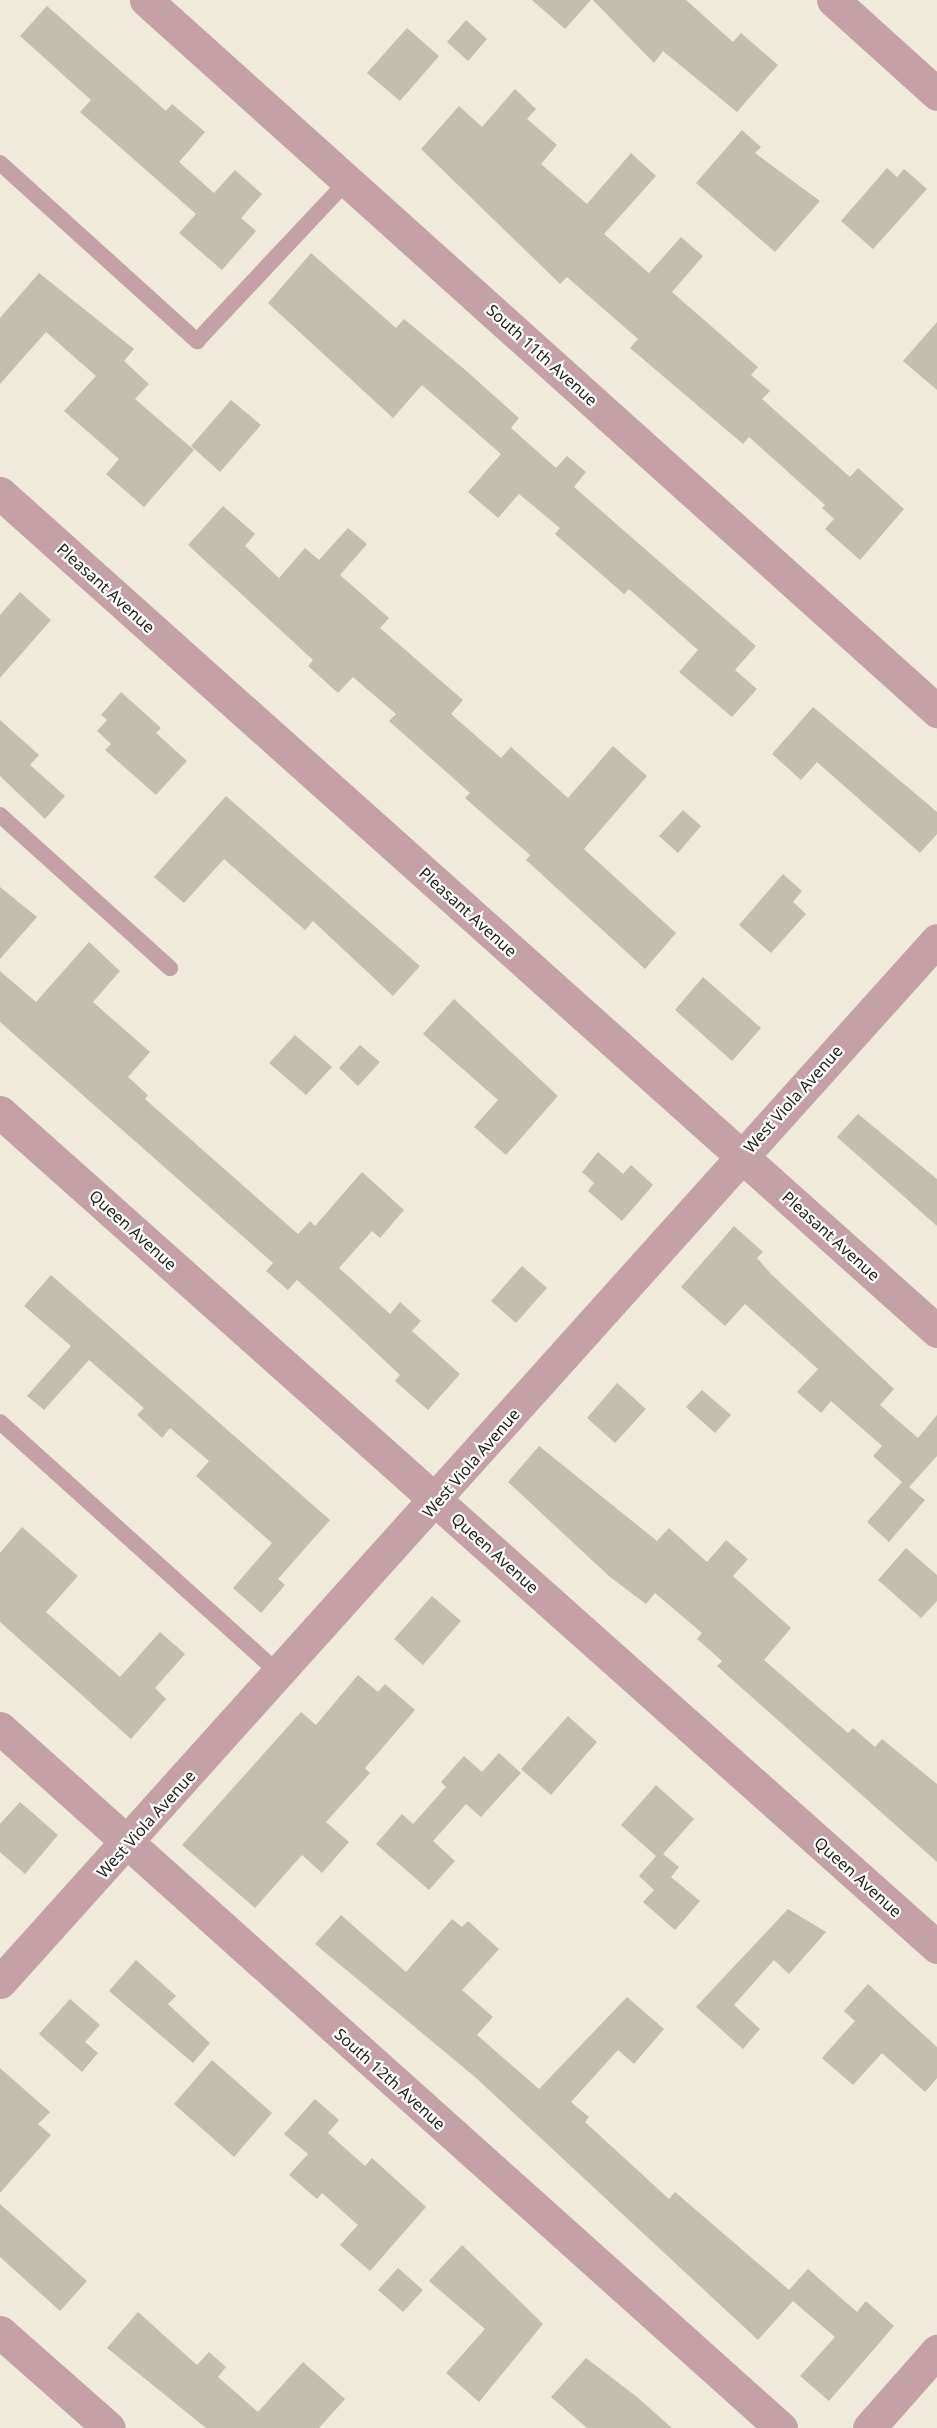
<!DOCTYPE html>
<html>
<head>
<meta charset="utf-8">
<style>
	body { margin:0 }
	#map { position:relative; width:937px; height:2428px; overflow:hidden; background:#efeadb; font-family:"Noto Sans",sans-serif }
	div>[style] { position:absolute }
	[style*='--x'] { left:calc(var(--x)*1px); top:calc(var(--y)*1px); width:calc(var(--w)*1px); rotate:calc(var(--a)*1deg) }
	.building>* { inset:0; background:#c3beb0 }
	.service>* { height:16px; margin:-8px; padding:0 8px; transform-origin:8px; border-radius:8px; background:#c3a1a7 }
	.minor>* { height:33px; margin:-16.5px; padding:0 16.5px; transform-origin:16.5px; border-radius:16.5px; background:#c3a1a7 }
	span { translate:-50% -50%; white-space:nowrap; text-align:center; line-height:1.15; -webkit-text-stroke:4.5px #fff; paint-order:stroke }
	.street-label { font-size:16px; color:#1e1d17 }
</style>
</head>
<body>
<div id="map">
	<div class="building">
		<i style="clip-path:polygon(532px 0,591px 0,565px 29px)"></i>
		<i style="clip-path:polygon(593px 0,686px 0,733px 42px,741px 33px,778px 65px,737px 112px,663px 51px,654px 63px)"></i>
		<i style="clip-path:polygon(47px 6px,166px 111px,172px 104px,205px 132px,179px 162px,214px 193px,235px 170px,262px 194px,241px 218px,256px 231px,222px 270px,179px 233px,196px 214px,80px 112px,91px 100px,20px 36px)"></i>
		<i style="clip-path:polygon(466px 20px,487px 39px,468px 61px,447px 42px)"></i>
		<i style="clip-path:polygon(407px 28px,439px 56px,400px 101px,367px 73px)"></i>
		<i style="clip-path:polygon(515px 89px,536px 109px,527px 119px,557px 145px,541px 164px,587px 204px,631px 153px,656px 176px,604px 234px,649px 273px,681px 237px,703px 256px,672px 292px,758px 367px,751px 375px,770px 391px,762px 399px,850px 477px,858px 468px,904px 509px,860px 560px,825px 529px,834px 519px,822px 508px,825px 505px,749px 437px,743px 444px,630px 348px,638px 339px,567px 277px,560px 284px,421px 149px,459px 106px,482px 127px)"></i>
		<i style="clip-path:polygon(742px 130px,761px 147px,755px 153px,820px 201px,775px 252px,696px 183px)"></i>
		<i style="clip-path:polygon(887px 168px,897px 177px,904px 169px,927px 189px,873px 249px,841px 221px)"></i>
		<i style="clip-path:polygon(311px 253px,396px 328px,404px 319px,463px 368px,519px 418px,511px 428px,556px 468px,567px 456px,586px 472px,574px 487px,756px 646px,735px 670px,757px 689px,732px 717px,679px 672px,698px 650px,629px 589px,624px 594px,555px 534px,560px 528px,519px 494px,498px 518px,468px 492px,501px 454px,422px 385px,393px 418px,268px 303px)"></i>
		<i style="clip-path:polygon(39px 273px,134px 349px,124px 361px,149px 384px,135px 399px,194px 450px,144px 507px,106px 474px,119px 459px,64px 411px,96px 376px,46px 332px,0 384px,0 318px)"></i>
		<i style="clip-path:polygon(937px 322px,937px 390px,903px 361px)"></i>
		<i style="clip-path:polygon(231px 400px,261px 425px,220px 472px,191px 446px)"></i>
		<i style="clip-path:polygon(223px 506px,255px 534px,245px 546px,279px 578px,305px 548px,319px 560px,348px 528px,367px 544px,340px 575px,389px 618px,380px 628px,463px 700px,451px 714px,501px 758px,511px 747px,568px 798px,613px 746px,647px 776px,584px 849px,676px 933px,645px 969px,526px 860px,530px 855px,465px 798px,470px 793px,389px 721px,396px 714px,353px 677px,338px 693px,308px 666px,313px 660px,188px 545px)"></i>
		<i style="clip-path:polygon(20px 592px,51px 620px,0 678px,0 615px)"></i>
		<i style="clip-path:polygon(121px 692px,161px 728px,156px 733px,187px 761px,156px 795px,105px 750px,111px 744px,97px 731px,107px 720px,101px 715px)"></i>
		<i style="clip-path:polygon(813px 707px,937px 812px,937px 834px,920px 853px,817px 762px,801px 780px,772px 754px)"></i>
		<i style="clip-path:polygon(0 720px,39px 755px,30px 765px,65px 796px,45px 819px,0 776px)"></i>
		<i style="clip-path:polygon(226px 796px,420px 966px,393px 996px,313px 921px,305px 930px,224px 859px,184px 903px,154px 877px)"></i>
		<i style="clip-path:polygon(683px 810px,701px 826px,678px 853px,659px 836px)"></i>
		<i style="clip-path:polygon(783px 874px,802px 891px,793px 902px,806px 914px,771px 953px,739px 925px)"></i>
		<i style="clip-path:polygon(0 887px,37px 917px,0 959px)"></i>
		<i style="clip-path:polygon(89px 942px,120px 971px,93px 1002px,150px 1052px,128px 1077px,148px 1095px,145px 1099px,298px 1234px,310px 1221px,315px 1226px,362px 1172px,404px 1210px,380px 1238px,372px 1231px,339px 1268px,390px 1314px,400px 1302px,421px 1321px,412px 1331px,460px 1374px,428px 1410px,395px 1381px,400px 1375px,333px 1312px,297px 1280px,288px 1290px,266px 1271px,273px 1263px,0 1022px,0 971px,36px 1002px)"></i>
		<i style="clip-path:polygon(703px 977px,761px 1028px,732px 1061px,675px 1010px)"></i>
		<i style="clip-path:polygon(454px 999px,558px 1096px,506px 1155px,474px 1127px,498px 1100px,423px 1034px)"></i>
		<i style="clip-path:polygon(295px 1035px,332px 1067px,306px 1095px,269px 1063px)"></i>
		<i style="clip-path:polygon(360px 1045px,380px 1062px,358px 1086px,339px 1068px)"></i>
		<i style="clip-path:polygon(858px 1114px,937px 1179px,937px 1226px,837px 1137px)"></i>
		<i style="clip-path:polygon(598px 1152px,623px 1174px,631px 1165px,653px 1185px,622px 1221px,588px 1191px,594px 1183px,582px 1172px)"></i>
		<i style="clip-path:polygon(734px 1226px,763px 1252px,757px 1258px,771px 1274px,894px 1389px,880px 1405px,918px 1438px,937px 1415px,937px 1456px,909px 1487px,925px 1500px,889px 1542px,867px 1522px,902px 1482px,873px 1456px,882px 1446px,831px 1401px,821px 1413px,797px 1392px,818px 1369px,745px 1304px,725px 1326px,681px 1287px)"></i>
		<i style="clip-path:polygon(522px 1266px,547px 1288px,516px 1323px,491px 1301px)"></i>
		<i style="clip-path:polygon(51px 1275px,330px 1520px,278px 1579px,285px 1585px,261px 1613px,233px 1588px,272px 1543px,196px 1476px,209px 1461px,170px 1428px,162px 1438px,137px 1415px,144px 1408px,89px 1360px,44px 1410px,27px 1396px,71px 1346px,24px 1306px)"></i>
		<i style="clip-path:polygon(617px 1383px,646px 1409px,615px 1443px,587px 1418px)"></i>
		<i style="clip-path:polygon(702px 1390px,731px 1415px,715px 1433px,686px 1407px)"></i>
		<i style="clip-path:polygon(539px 1446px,657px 1541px,669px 1528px,707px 1562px,726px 1540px,748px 1559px,733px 1576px,791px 1628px,764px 1660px,848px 1733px,853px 1728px,875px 1747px,882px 1739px,937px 1784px,937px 1862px,717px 1666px,722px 1661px,697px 1639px,702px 1633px,655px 1593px,646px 1604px,610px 1577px,508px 1482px)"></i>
		<i style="clip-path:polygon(22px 1527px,78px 1576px,46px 1612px,120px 1677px,160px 1632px,185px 1654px,155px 1688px,166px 1699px,131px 1739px,0 1622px,0 1553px)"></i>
		<i style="clip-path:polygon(906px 1548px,937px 1575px,937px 1601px,921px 1618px,878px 1580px)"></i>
		<i style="clip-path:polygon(432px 1596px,461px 1621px,423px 1665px,394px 1639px)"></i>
		<i style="clip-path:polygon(358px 1675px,378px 1692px,385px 1684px,415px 1710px,365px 1768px,370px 1773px,326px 1822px,349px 1842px,322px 1873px,302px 1855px,255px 1908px,182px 1845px,301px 1712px,316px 1725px)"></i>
		<i style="clip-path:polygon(568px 1716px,597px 1742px,551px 1795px,521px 1769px)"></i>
		<i style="clip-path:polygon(499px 1753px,521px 1773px,481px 1817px,466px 1804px,433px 1841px,455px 1861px,429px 1890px,376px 1844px,402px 1814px,413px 1824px,446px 1787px,441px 1782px,464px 1756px,482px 1772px)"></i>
		<i style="clip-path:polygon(656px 1785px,694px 1819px,663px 1854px,679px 1867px,671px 1877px,700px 1901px,675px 1930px,643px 1902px,654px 1890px,639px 1876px,656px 1856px,621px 1825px)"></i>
		<i style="clip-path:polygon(20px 1802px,58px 1835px,25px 1874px,0 1852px,0 1824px)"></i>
		<i style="clip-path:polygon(788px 1909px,826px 1932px,789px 1974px,774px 1960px,734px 2005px,760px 2029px,743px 2049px,696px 2007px)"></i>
		<i style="clip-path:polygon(341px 1915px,406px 1972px,452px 1919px,462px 1927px,468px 1921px,499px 1949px,462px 1990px,493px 2017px,477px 2035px,539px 2089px,627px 1997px,664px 2029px,634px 2064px,618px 2050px,571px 2102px,589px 2117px,585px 2122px,669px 2199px,675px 2192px,789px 2290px,808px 2269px,857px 2312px,866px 2301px,894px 2326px,829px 2401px,800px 2376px,835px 2337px,793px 2301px,758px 2340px,475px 2077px,315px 1944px)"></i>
		<i style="clip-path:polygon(136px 1960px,176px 1996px,168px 2004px,210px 2043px,193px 2063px,109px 1991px)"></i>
		<i style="clip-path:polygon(868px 1984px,937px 2047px,937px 2078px,925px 2092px,882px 2053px,853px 2085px,822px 2058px,855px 2021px,844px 2011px)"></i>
		<i style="clip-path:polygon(70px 1999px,100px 2025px,85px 2042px,98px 2053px,82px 2072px,39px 2034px)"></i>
		<i style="clip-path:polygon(212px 2060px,272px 2113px,234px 2157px,174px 2104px)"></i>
		<i style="clip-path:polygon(0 2068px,50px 2112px,38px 2124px,51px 2135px,0 2193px)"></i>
		<i style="clip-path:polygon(315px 2099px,339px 2120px,328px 2133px,365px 2166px,372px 2158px,426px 2207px,370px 2271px,340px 2245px,358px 2225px,322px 2193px,317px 2199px,289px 2175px,308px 2154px,284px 2134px)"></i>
		<i style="clip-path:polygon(0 2204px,87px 2281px,60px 2311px,0 2257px)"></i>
		<i style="clip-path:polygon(462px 2245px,543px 2324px,479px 2402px,446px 2373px,485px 2329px,429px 2281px)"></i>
		<i style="clip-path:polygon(398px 2268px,423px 2290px,403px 2312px,378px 2290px)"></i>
		<i style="clip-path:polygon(138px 2312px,197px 2365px,209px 2352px,226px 2367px,218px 2377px,258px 2412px,303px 2362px,345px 2399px,319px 2428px,206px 2428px,107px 2348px)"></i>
		<i style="clip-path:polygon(586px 2358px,637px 2397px,672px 2428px,587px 2428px,551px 2397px)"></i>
	</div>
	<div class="service">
		<i style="--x:0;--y:163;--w:266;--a:42.1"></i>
		<i style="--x:197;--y:341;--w:219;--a:-46.8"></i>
		<i style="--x:0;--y:815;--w:229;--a:42"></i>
		<i style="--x:0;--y:1422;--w:378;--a:42"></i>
	</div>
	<div class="minor">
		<i style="--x:146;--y:0;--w:1064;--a:41.95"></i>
		<i style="--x:833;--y:0;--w:140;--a:42.1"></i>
		<i style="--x:0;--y:493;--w:1257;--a:41.81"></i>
		<i style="--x:0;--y:1112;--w:1255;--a:41.71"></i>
		<i style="--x:0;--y:1728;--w:1049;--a:41.87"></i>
		<i style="--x:0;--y:1982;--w:1401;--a:-48.04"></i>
		<i style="--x:0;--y:2332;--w:145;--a:41.4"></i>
		<i style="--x:869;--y:2428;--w:103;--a:-48.6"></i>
	</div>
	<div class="street-label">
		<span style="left:542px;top:355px;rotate:42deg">South 11th Avenue</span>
		<span style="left:106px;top:588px;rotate:42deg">Pleasant Avenue</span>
		<span style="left:468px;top:912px;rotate:42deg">Pleasant Avenue</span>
		<span style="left:793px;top:1099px;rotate:-48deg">West Viola Avenue</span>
		<span style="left:133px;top:1230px;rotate:42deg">Queen Avenue</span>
		<span style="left:831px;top:1236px;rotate:42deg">Pleasant Avenue</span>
		<span style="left:471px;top:1463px;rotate:-49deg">West Viola Avenue</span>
		<span style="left:495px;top:1553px;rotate:42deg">Queen Avenue</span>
		<span style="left:146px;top:1824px;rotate:-48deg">West Viola Avenue</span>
		<span style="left:858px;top:1877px;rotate:42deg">Queen Avenue</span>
		<span style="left:390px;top:2079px;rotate:42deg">South 12th Avenue</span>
	</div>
</div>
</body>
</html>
